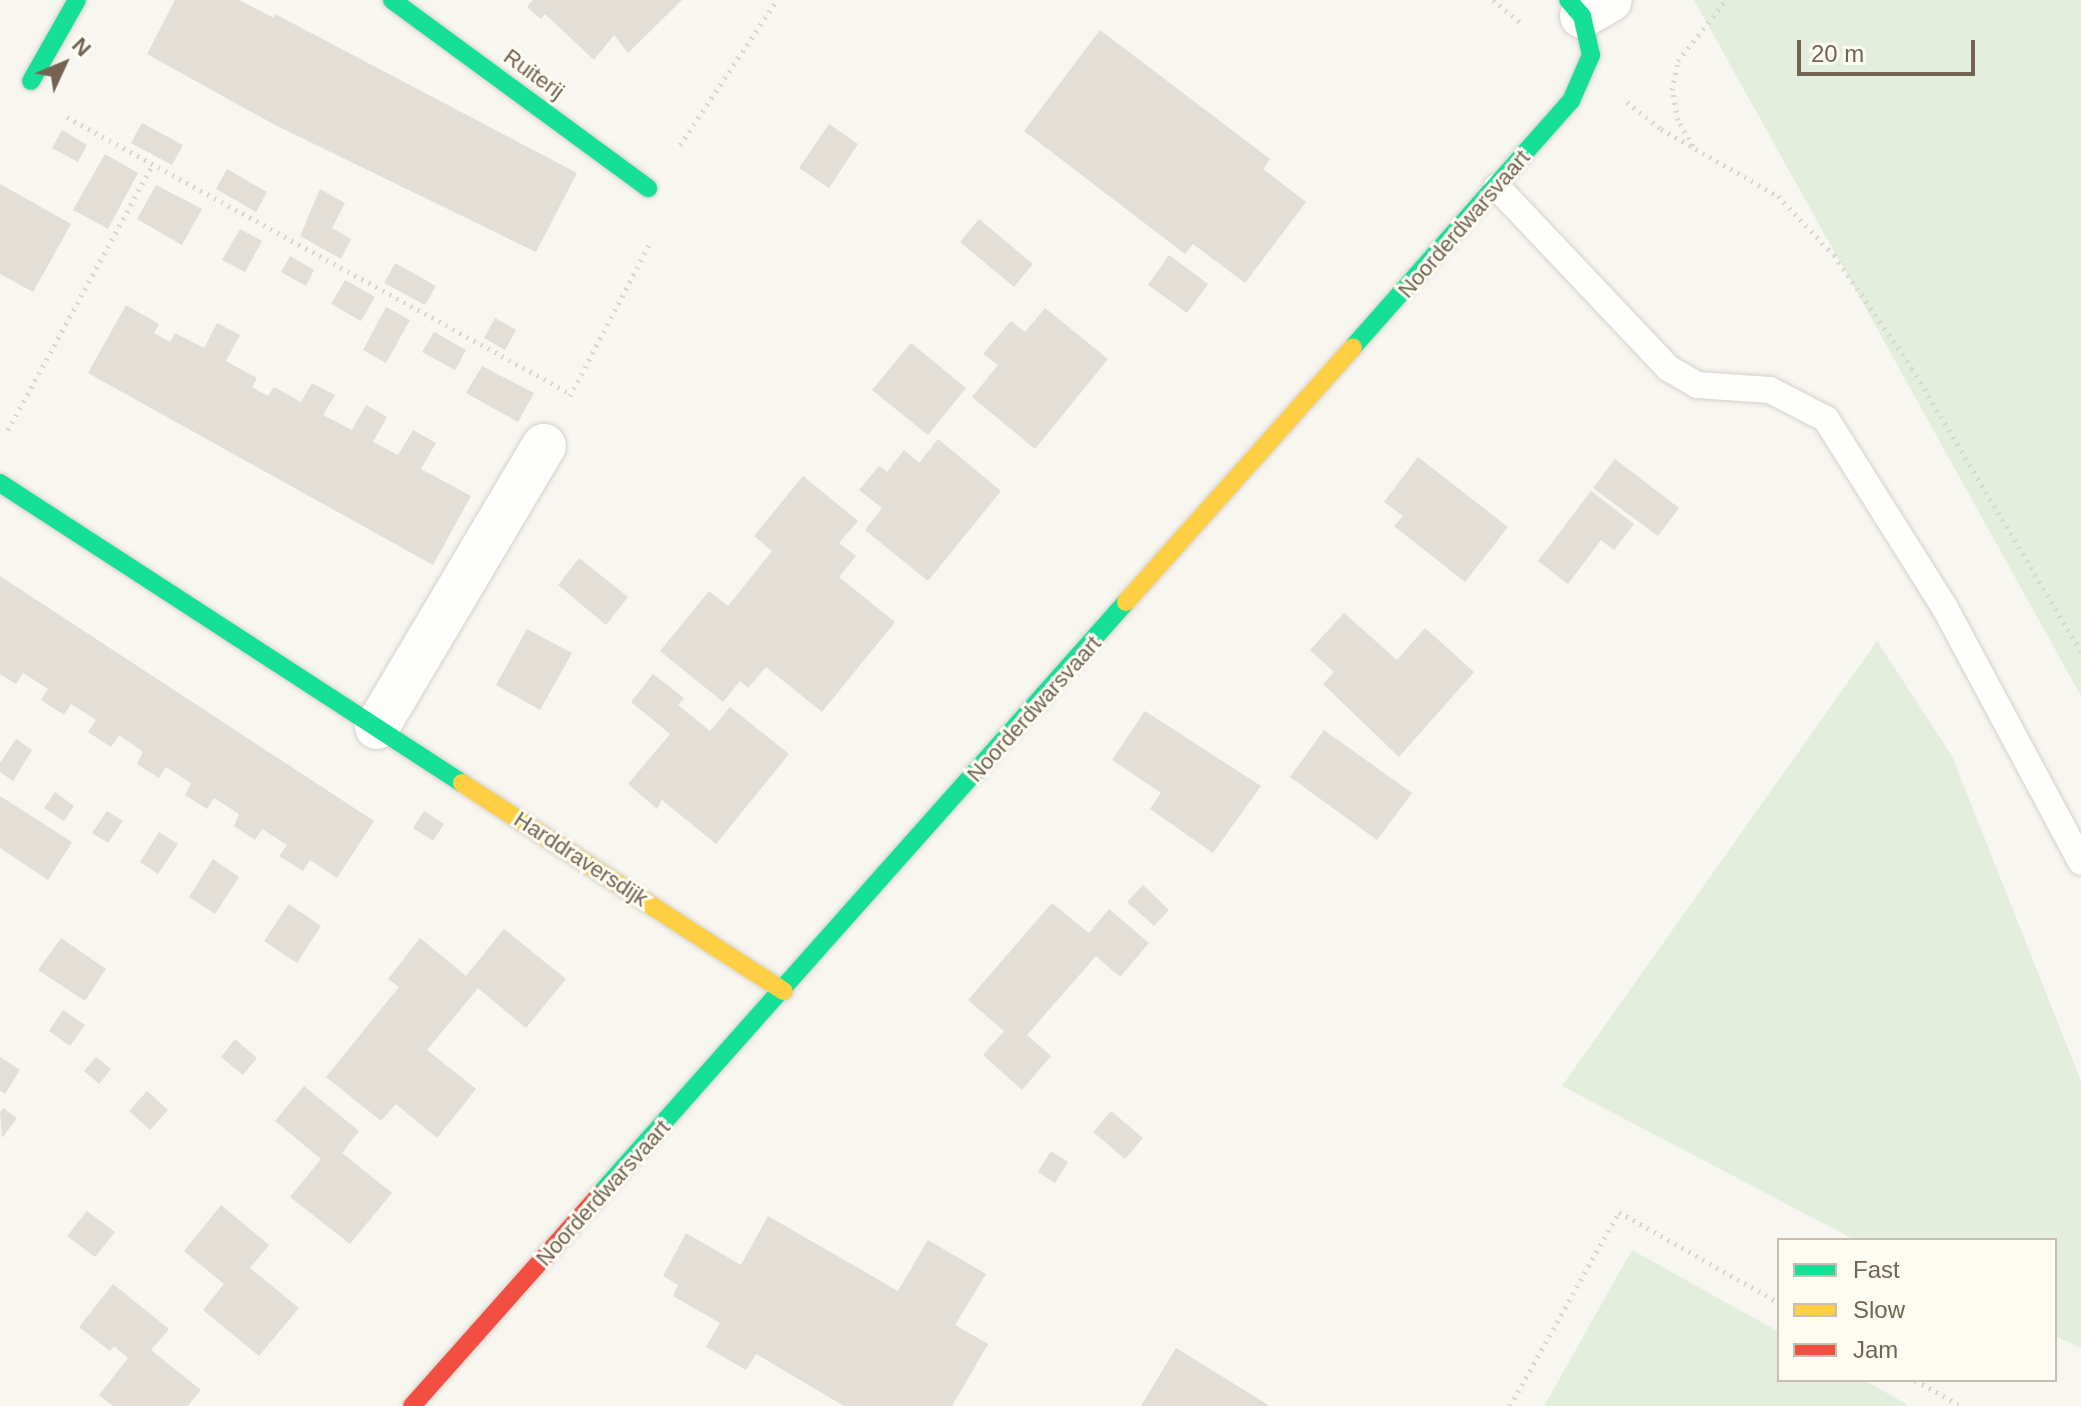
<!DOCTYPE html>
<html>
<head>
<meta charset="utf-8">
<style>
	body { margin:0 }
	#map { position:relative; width:2081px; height:1406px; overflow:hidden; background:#f8f6f0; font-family:Arial,sans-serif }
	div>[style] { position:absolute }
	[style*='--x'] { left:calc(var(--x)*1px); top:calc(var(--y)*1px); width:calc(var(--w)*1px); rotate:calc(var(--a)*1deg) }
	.green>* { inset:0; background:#e3eedc }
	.building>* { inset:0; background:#e3ded6 }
	.path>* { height:5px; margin-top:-2.5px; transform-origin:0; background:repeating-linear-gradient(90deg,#dad6d0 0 2px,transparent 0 8px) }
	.roads { filter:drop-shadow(0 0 2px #d5d2cb) drop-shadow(0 0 2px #d5d2cb) }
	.lane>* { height:26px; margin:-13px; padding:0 13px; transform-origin:13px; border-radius:13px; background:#fefefd }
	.street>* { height:44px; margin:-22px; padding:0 22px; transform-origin:22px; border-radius:22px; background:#fefefd }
	.fast>* { height:18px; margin:-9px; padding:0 9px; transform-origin:9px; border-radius:9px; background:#16e098 }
	.slow>* { height:18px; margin:-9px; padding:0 9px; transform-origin:9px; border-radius:9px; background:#ffcf43 }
	.jam>* { height:18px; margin:-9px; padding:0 9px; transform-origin:9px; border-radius:9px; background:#f24e42 }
	span { translate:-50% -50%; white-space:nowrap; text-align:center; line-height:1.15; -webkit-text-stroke:6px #fdfbf2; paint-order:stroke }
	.street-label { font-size:22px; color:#736451 }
	.legend { position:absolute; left:1777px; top:1238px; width:280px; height:144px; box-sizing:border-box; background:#fdfbf2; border:2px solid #c6bfb2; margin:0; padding:10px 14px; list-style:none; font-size:24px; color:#736451 }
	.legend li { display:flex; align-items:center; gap:16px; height:40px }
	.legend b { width:40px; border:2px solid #c6bfb2 }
	.north { position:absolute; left:24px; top:24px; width:80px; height:80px; -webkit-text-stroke:6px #fdfbf2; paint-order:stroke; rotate:46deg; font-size:22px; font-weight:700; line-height:32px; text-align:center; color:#736451 }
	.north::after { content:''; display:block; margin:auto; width:28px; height:36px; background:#736451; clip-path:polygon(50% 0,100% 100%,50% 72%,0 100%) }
	.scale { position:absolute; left:1797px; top:40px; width:178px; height:36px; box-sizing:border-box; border:4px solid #736451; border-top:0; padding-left:10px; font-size:24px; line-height:28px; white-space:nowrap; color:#736451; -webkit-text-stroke:6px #fdfbf2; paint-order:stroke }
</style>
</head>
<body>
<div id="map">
	<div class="green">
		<i style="clip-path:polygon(1694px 0,2081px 0,2081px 696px,1854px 287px)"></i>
		<i style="clip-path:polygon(1877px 641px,1952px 756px,2081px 1081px,2081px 1348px,2055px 1336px,2055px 1240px,1855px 1240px,1562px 1086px)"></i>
		<i style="clip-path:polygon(1632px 1250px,1779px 1332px,1779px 1380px,1864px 1380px,1910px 1406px,1544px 1406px)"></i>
	</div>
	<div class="building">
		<i style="clip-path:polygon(175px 0,239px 0,274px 18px,275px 14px,577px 173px,536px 252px,275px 125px,147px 54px)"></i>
		<i style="clip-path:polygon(533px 0,682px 0,628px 53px,614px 35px,594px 60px,545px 14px,541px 19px,527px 7px)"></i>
		<i style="clip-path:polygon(1100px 30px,1270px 159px,1263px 169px,1306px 202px,1245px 283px,1193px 244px,1185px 254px,1024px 131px)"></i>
		<i style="clip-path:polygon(142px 123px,183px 145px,172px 165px,131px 143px)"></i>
		<i style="clip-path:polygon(829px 124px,858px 144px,829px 188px,799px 168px)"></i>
		<i style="clip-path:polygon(62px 130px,87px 145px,78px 162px,52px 148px)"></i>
		<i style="clip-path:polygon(105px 154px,138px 173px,108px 229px,73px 210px)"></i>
		<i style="clip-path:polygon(227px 169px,267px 192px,256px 212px,216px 189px)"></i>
		<i style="clip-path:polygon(0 184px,71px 224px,33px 292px,0 274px)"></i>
		<i style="clip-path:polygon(156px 185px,202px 209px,182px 245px,137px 219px)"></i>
		<i style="clip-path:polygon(320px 189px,345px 203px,332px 228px,351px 239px,341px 259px,300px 236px)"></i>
		<i style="clip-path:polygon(979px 219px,1033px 264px,1014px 287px,960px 242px)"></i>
		<i style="clip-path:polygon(240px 229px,262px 241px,245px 272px,222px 260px)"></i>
		<i style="clip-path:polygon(1169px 255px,1208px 284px,1187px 313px,1148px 285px)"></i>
		<i style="clip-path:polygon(290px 256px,314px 270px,306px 286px,281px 272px)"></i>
		<i style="clip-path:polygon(395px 263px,436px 286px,425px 305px,384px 283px)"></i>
		<i style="clip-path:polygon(345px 280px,375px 297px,361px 321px,331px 304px)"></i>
		<i style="clip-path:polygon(126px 305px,159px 324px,154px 333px,170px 342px,175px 333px,204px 348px,217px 323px,240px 335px,226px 361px,257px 378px,252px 387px,268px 396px,274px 387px,301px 402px,312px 383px,335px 395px,323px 415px,352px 430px,366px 405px,387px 417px,373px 442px,398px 455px,413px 430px,436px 443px,421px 469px,471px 496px,433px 565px,88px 373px)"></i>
		<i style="clip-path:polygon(386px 307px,410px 320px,386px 363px,363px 350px)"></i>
		<i style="clip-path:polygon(1045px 308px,1108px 359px,1035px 449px,972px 397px,998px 365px,983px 354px,1011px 321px,1025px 332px)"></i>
		<i style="clip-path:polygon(495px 318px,516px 330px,505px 350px,484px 338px)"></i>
		<i style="clip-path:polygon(434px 332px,466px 350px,455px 370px,422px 352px)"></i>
		<i style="clip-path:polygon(911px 343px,966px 388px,928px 435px,872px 390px)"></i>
		<i style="clip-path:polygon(482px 366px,534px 393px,518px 422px,466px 393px)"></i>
		<i style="clip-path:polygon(938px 439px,1001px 491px,928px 581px,865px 530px,882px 508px,859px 490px,879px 466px,887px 472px,904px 450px,919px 463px)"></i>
		<i style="clip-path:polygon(1418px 457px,1508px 527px,1465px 582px,1394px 526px,1403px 516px,1384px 502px)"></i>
		<i style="clip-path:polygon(1615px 459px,1679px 508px,1658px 536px,1593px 488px)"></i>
		<i style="clip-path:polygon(803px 476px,858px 521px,839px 543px,856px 556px,839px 577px,895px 622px,822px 712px,766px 667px,748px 688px,740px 681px,723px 702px,660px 651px,709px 591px,728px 606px,772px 551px,754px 536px)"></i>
		<i style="clip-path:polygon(1591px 491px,1634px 524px,1614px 550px,1601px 540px,1568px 584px,1538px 561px)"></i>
		<i style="clip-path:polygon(579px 558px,628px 597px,606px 625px,558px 585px)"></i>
		<i style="clip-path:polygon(0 576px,374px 821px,337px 878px,310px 860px,303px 871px,279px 856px,287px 845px,262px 829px,255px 840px,234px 826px,239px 814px,214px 798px,207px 809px,185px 795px,191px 783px,166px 767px,159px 778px,137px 764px,143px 752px,119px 735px,111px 747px,88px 732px,96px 720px,71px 704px,64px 715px,41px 700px,48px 689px,23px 673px,16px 684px,0 674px)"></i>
		<i style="clip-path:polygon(1344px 613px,1397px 660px,1425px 628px,1474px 672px,1399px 757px,1323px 684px,1334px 672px,1310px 650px)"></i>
		<i style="clip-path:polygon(527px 629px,572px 653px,540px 710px,496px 685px)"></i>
		<i style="clip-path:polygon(653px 674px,684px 698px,678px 705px,710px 731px,730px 707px,789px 754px,716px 844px,662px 800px,657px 809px,628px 784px,670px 734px,631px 702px)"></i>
		<i style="clip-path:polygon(1145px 711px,1261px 786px,1213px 853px,1150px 809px,1161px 793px,1112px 760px)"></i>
		<i style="clip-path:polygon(1324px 730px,1412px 793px,1377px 840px,1290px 777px)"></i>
		<i style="clip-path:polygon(16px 739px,32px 750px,13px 781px,0 772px,0 763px)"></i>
		<i style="clip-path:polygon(55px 792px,74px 806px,64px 821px,44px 808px)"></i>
		<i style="clip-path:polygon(0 796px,72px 842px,48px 880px,0 848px)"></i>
		<i style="clip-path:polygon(107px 811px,123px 821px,108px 843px,92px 833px)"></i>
		<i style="clip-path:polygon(424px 811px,444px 824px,433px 841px,413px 828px)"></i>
		<i style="clip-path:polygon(159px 832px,178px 844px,158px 874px,140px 862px)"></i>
		<i style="clip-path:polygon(213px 859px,239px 877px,215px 914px,189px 897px)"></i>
		<i style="clip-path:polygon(1143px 885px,1169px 910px,1154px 926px,1127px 902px)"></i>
		<i style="clip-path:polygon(1052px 903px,1089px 933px,1109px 909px,1149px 943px,1120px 977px,1096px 956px,1027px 1035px,1051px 1056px,1022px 1090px,983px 1055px,1004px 1031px,968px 1000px)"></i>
		<i style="clip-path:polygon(289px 904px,321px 926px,297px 963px,264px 941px)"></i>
		<i style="clip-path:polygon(504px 929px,566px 979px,526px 1028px,478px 988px,427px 1050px,476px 1089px,437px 1138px,396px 1104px,381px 1121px,326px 1077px,399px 987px,388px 979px,420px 938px,466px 976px)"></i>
		<i style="clip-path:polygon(61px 938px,106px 969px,85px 1001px,38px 970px)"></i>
		<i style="clip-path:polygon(63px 1010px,85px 1025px,70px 1046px,49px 1031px)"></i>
		<i style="clip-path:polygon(235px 1039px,257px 1058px,243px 1075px,221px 1057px)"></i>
		<i style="clip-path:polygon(0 1057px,20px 1070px,5px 1094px,0 1091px)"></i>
		<i style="clip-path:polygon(96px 1057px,111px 1069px,99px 1084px,84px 1071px)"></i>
		<i style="clip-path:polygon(304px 1086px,359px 1131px,342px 1153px,392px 1193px,350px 1244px,290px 1197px,321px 1159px,275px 1121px)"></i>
		<i style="clip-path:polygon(147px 1091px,168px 1110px,150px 1130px,129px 1111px)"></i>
		<i style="clip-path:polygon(3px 1108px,17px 1118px,2px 1138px,0 1112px)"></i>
		<i style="clip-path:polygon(1111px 1111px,1143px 1138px,1125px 1159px,1093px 1132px)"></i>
		<i style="clip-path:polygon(1051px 1151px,1068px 1162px,1055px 1183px,1038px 1172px)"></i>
		<i style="clip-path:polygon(221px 1205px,269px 1245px,250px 1268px,299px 1308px,259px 1356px,203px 1310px,224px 1284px,184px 1251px)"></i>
		<i style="clip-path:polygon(87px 1211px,115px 1232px,95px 1257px,67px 1236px)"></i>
		<i style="clip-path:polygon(768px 1216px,898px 1291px,928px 1240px,986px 1274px,955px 1325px,988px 1344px,952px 1406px,844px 1406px,756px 1354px,746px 1370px,706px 1347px,720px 1323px,673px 1296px,678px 1285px,663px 1276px,686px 1233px,741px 1265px)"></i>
		<i style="clip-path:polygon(113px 1284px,169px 1329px,151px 1350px,201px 1390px,187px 1406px,113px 1406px,99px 1395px,128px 1358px,114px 1346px,110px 1351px,79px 1327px)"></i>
		<i style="clip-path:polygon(1176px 1348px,1270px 1406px,1141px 1406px)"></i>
	</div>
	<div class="path">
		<i style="--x:1493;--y:0;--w:35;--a:39"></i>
		<i style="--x:1627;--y:102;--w:43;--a:38.5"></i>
		<i style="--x:1661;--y:129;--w:135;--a:29.8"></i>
		<i style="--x:1778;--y:196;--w:81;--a:46.5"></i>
		<i style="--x:1834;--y:255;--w:137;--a:55.4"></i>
		<i style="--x:1912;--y:368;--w:330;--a:59.2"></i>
		<i style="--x:67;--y:117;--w:575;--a:28.79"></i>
		<i style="--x:680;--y:145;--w:174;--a:-56.2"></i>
		<i style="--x:1693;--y:146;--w:30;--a:-120"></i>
		<i style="--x:1678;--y:120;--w:31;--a:-101"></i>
		<i style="--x:1672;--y:90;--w:30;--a:-78"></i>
		<i style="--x:1678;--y:61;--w:78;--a:-51.8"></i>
		<i style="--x:570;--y:396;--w:175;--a:-62.4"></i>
		<i style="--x:8;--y:430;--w:303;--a:-61.4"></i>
		<i style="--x:1915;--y:1380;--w:53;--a:29.5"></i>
		<i style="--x:1510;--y:1406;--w:223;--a:-60.7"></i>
		<i style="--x:1619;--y:1212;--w:184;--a:29.6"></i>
	</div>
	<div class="roads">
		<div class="lane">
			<i style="--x:1497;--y:187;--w:249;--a:46.6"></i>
			<i style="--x:1668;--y:368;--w:34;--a:30"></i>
			<i style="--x:1697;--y:385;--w:73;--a:3.9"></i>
			<i style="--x:1770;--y:390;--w:63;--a:27.4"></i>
			<i style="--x:1826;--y:419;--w:223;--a:57.8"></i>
			<i style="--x:1945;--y:608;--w:288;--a:61.8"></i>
		</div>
		<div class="street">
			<i style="--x:1582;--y:16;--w:32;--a:-30"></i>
			<i style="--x:377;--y:727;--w:327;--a:-59.3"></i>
		</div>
		<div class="fast">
			<i style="--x:392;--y:0;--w:318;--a:36.3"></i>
			<i style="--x:31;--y:81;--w:93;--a:-60.4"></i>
			<i style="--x:1353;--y:347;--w:329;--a:-48.5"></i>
			<i style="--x:1571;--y:101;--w:50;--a:-66.5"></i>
			<i style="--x:1591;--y:55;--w:40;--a:-103"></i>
			<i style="--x:1582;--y:16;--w:21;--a:-131"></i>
			<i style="--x:0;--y:483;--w:551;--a:33"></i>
			<i style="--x:600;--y:1194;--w:792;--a:-48.38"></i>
		</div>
		<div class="slow">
			<i style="--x:1126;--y:602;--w:341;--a:-48.3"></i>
			<i style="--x:462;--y:783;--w:383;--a:32.9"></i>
		</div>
		<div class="jam">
			<i style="--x:412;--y:1406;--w:283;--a:-48.4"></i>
		</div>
	</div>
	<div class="street-label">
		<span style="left:534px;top:74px;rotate:36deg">Ruiterij</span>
		<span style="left:1464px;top:224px;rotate:-49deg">Noorderdwarsvaart</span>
		<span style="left:1034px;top:709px;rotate:-48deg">Noorderdwarsvaart</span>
		<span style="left:581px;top:859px;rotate:33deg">Harddraversdijk</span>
		<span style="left:603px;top:1193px;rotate:-48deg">Noorderdwarsvaart</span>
	</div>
	<ul class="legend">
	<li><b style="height:10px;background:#16e098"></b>Fast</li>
	<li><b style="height:10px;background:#ffcf43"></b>Slow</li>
	<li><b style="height:10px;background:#f24e42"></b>Jam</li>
	</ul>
	<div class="north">N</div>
	<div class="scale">20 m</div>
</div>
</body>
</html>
